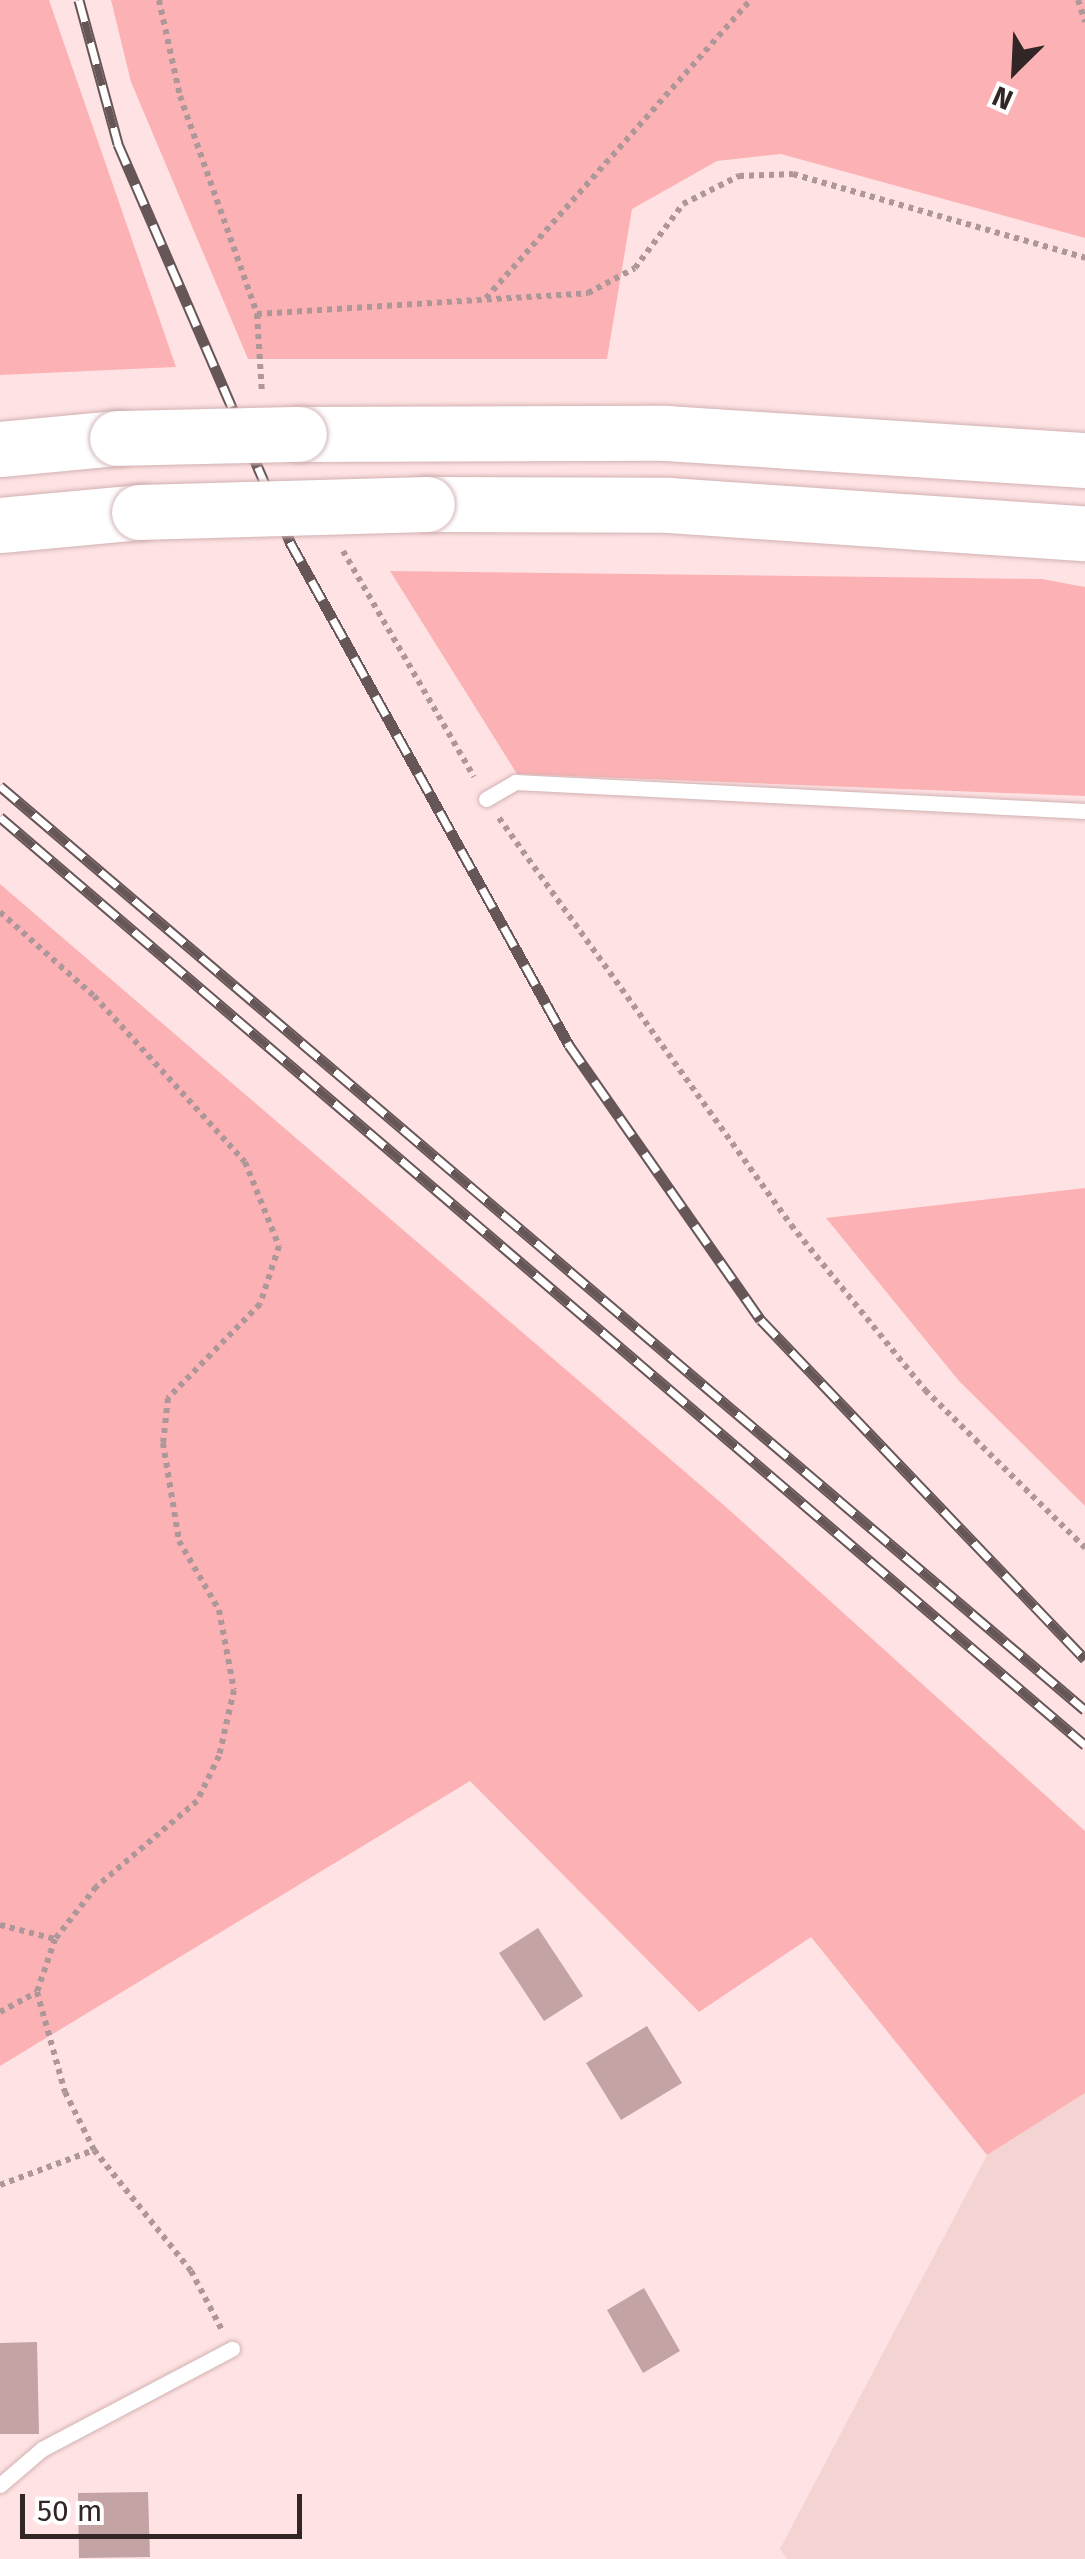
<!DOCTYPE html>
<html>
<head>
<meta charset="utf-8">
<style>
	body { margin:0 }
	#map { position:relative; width:1085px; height:2559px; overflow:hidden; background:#ffe3e4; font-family:"Fira Sans",sans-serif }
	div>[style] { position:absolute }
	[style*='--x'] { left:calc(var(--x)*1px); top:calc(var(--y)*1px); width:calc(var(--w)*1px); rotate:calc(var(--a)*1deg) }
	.built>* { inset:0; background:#f4d3d3 }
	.green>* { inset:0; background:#fcb2b4 }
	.building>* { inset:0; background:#c3a3a4 }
	.path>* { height:6px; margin-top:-3px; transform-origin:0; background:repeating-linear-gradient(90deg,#ad9798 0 5px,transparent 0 10px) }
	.roads { filter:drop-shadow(0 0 2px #d2b1b2) drop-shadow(0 0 2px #d2b1b2) }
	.service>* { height:15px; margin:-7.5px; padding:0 7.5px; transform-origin:7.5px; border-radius:7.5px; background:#fff }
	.motorway>* { height:55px; margin:-27.5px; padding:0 27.5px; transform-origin:27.5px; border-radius:27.5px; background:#fff }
	.rail>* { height:11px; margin-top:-5.5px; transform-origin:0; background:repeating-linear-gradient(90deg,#fff 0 22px,#665657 0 44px); box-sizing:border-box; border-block:2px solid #665657 }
	.bridges { filter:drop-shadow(0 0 2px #d2b1b2) drop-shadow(0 0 2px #d2b1b2) }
	.motorway-bridge>* { height:55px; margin:-27.5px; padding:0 27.5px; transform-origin:27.5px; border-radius:27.5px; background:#fff }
	span { translate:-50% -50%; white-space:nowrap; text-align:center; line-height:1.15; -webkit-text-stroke:8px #fff; paint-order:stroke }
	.north { position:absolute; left:965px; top:20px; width:100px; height:100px; -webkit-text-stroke:8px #fff; paint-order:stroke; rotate:204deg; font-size:28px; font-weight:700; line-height:40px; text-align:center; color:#312525 }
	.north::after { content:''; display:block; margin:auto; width:35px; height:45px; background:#312525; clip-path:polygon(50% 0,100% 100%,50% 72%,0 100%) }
	.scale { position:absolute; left:20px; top:2494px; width:282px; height:45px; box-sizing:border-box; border:5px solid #312525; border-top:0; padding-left:12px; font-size:30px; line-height:35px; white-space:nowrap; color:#312525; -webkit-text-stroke:8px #fff; paint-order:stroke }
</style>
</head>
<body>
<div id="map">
	<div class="built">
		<i style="clip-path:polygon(1085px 2093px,1085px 2559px,787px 2559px,780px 2549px,987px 2155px)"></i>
	</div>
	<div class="green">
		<i style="clip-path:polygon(0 0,49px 0,176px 367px,0 375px)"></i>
		<i style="clip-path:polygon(111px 0,1085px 0,1085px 238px,781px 154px,717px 161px,632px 209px,607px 359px,248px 359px,131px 82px)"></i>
		<i style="clip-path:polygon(390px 571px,1042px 579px,1085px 587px,1085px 796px,517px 774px)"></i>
		<i style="clip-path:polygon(0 884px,726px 1507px,1085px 1831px,1085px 2093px,987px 2155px,811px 1937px,699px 2012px,470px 1781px,0 2066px)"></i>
		<i style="clip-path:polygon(1085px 1188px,1085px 1506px,959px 1381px,826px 1218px)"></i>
	</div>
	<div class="building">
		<i style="clip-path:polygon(538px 1928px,583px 1996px,544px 2021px,499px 1953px)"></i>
		<i style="clip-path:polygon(647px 2026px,682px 2083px,621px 2120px,586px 2063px)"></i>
		<i style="clip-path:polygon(644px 2288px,680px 2351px,643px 2373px,607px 2310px)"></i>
		<i style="clip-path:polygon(37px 2342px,39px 2434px,0 2434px,0 2343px)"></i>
		<i style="clip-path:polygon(148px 2492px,150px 2557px,79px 2558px,78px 2493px)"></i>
	</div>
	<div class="path">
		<i style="--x:159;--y:0;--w:98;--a:77.7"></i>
		<i style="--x:180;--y:96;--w:231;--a:70.5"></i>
		<i style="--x:257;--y:314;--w:79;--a:86.4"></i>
		<i style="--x:1078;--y:0;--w:23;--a:72"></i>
		<i style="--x:486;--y:298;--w:399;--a:-48.4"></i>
		<i style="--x:257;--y:314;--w:332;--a:-3.6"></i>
		<i style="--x:588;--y:293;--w:53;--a:-28"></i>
		<i style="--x:635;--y:268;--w:80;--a:-53.1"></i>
		<i style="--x:683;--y:204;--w:63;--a:-26.6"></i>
		<i style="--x:739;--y:176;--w:54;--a:-2.1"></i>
		<i style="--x:793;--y:174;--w:304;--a:16"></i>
		<i style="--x:343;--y:551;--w:261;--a:59.9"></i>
		<i style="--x:499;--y:818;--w:501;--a:54.34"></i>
		<i style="--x:791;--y:1225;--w:213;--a:50.9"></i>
		<i style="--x:925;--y:1390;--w:225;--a:44.6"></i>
		<i style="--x:0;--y:912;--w:126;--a:41.8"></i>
		<i style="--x:94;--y:996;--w:224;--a:47.7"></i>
		<i style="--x:245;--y:1162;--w:91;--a:68"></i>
		<i style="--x:279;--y:1246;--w:61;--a:108.1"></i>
		<i style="--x:260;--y:1304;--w:132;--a:134.4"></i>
		<i style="--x:168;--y:1398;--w:45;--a:96.3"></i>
		<i style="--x:163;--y:1443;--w:99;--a:80.7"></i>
		<i style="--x:179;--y:1541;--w:80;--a:59.9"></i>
		<i style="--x:219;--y:1610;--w:81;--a:79.4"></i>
		<i style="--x:234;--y:1690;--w:68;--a:102.8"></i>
		<i style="--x:219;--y:1756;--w:50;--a:116.1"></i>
		<i style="--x:197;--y:1801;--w:133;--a:139.6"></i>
		<i style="--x:96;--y:1887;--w:66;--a:128.3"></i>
		<i style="--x:55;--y:1939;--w:56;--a:108.8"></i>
		<i style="--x:37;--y:1992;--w:104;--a:74.4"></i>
		<i style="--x:65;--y:2092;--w:65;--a:63.4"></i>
		<i style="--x:94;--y:2150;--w:155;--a:51.3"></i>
		<i style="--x:191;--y:2271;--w:67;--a:62.3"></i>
		<i style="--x:0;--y:1925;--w:57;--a:14.3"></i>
		<i style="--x:0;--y:2012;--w:42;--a:-28.4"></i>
		<i style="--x:0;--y:2185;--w:100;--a:-20.4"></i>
	</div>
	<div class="roads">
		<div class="service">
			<i style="--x:486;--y:799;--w:34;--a:-30"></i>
			<i style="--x:515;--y:782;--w:571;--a:2.91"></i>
			<i style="--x:0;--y:2485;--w:55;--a:-40.6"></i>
			<i style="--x:42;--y:2449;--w:215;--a:-27.8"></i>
		</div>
		<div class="motorway">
			<i style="--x:299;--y:434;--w:367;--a:-0.2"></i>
			<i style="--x:666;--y:433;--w:420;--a:3.7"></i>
			<i style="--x:0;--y:449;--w:118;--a:-5.4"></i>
			<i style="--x:427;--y:504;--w:242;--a:0.2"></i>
			<i style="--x:669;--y:505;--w:417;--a:3.9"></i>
			<i style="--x:0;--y:525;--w:140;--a:-5.3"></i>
		</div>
	</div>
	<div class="rail">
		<i style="--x:79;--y:0;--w:149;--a:74.8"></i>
		<i style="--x:118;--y:144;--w:434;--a:66.6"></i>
		<i style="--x:290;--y:542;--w:575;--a:60.98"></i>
		<i style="--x:569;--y:1045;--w:335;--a:55.1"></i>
		<i style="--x:761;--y:1320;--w:469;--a:46.3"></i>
		<i style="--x:0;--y:786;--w:1425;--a:40.42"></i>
		<i style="--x:0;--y:817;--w:1428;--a:40.54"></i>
	</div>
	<div class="bridges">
		<div class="motorway-bridge">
			<i style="--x:117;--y:438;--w:182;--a:-1.3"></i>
			<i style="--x:139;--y:512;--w:288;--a:-1.6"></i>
		</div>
	</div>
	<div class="north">N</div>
	<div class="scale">50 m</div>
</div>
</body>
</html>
